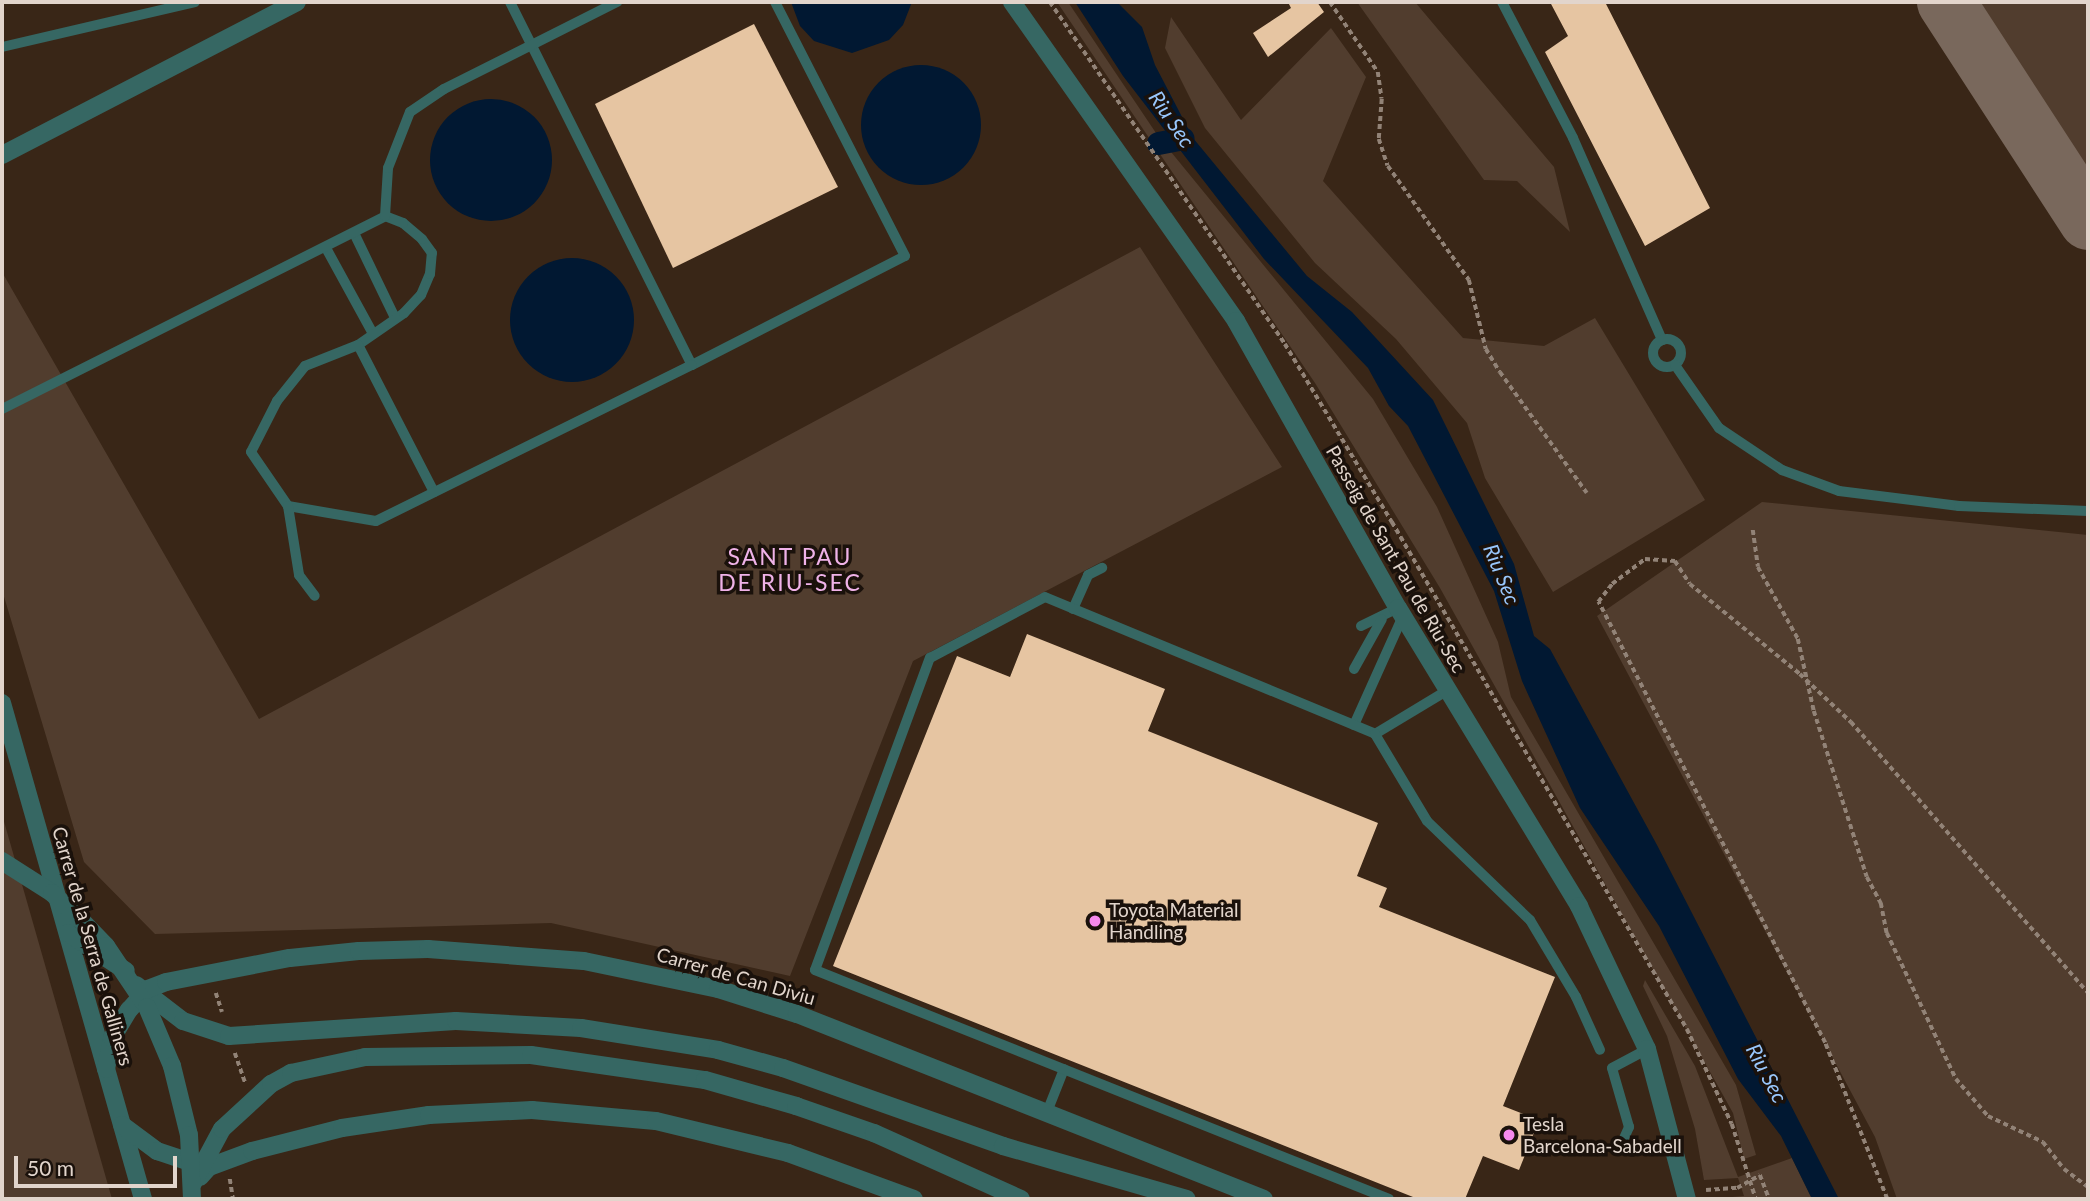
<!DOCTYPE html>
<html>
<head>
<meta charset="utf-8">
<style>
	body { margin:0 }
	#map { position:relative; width:2090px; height:1201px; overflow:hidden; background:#392617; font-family:Lato,sans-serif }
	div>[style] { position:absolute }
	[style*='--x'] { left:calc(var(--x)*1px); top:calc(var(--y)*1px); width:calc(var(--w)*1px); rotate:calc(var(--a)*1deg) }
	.green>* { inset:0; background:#513d2e }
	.water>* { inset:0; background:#011832 }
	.round { border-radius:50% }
	.canal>* { height:23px; margin:-11.5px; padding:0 11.5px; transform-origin:11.5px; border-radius:11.5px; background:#011832 }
	.taxiway>* { height:58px; margin:-29px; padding:0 29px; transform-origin:29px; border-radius:29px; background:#79685c }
	.building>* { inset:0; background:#e6c5a2 }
	.path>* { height:3.5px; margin-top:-1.75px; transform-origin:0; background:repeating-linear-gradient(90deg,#928377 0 5px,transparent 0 8.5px) }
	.service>* { height:10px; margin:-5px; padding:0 5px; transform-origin:5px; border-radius:5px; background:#366763 }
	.service>.ring { margin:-5px; padding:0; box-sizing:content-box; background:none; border:10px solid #366763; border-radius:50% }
	.minor>* { height:18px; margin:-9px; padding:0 9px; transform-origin:9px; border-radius:9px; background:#366763 }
	.tertiary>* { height:18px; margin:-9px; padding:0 9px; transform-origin:9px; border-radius:9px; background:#366763 }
	.dots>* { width:19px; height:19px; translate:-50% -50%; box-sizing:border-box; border:4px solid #1a110b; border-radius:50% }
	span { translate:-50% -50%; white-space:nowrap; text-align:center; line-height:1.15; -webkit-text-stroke:7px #1a110b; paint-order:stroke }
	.street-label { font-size:19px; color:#e2d5cc }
	.poi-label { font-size:19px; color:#e2d5cc }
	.left { translate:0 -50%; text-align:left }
	.water-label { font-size:21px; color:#98c6fb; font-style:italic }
	.quarter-label { font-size:23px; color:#efb2e8; letter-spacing:2px }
	.frame { position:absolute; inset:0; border:4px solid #e2d5cc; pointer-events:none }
	.scale { position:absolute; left:14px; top:1156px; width:163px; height:32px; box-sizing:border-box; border:4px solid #e2d5cc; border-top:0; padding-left:9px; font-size:21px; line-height:24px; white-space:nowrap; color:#e2d5cc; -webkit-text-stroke:5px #1a110b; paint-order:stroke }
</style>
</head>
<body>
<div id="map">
	<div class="green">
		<i style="clip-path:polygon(1057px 2px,1068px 2px,1158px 136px,1373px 399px,1437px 507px,1498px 642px,1511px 697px,1736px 1085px,1756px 1155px,1744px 1159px,1733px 1113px,1440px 588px,1315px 383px)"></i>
		<i style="clip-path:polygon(1357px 2px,1415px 2px,1554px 167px,1570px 232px,1517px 181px,1484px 180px)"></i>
		<i style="clip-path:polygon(1967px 2px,2088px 2px,2088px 189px)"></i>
		<i style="clip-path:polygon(1171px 17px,1241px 120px,1331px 28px,1366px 77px,1323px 181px,1463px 338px,1544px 346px,1595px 318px,1705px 500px,1553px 592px,1485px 478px,1467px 423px,1396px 339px,1315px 263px,1205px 128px,1165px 48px)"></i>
		<i style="clip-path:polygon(1140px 247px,1282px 467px,913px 661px,790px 976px,551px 923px,155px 934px,84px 862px,2px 590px,2px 272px,259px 719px)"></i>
		<i style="clip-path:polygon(1762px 502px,2088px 535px,2088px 1199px,1897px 1199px,1875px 1137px,1597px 616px)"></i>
		<i style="clip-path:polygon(2px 815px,5px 825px,112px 1199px,2px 1199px)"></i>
		<i style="clip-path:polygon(1645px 980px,1695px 1066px,1738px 1177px,1792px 1158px,1812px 1199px,1708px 1199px,1744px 1196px,1738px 1178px,1704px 1180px,1695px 1129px,1667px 1036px,1643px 986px)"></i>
	</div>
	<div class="water">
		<i style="clip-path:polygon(791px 2px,912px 2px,903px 25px,889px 40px,852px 53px,814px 41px,800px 26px)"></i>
		<i style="clip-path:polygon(1075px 2px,1117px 2px,1142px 27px,1155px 65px,1193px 138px,1307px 276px,1352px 312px,1433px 400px,1514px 564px,1534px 636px,1550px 649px,1657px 845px,1839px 1199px,1812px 1199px,1781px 1136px,1738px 1079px,1659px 926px,1580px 808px,1522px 681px,1494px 591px,1408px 426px,1389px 406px,1368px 368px,1264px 259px,1123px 76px)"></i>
		<i class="round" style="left:861px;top:65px;width:120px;height:120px"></i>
		<i class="round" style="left:430px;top:99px;width:122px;height:122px"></i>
		<i class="round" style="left:510px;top:258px;width:124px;height:124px"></i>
	</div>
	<div class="canal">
		<i style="--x:1158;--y:143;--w:25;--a:-11"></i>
	</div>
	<div class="taxiway">
		<i style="--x:1946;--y:2;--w:261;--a:57"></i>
	</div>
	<div class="building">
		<i style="clip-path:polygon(1288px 2px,1317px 2px,1324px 12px,1268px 57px,1253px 33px,1291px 8px)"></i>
		<i style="clip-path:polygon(1550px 2px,1605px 2px,1710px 208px,1645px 246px,1545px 52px,1568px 36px)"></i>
		<i style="clip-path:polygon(754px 24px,838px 187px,673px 268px,595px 104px)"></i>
		<i style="clip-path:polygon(1027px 634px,1165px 689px,1148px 731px,1378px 823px,1357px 876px,1387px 888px,1379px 907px,1555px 977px,1503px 1106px,1539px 1120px,1519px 1170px,1483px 1156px,1465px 1199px,1418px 1199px,833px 966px,957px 656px,1010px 677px)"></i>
	</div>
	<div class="path">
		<i style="--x:1050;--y:2;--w:415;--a:55.5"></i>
		<i style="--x:1285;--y:344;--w:208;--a:59"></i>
		<i style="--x:1392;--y:522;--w:587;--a:59.81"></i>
		<i style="--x:1687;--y:1029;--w:105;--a:64.7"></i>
		<i style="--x:1732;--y:1124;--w:79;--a:72.3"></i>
		<i style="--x:1330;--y:2;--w:85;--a:55.6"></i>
		<i style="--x:1378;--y:72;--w:27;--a:82"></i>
		<i style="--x:1382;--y:99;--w:40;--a:94.3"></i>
		<i style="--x:1379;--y:139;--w:28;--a:72"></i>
		<i style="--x:1388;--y:166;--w:140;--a:54.6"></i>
		<i style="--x:1469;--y:280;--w:71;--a:76.2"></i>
		<i style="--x:1486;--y:349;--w:27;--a:59"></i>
		<i style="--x:1500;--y:372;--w:149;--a:54.3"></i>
		<i style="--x:1753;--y:530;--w:37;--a:82"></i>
		<i style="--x:1758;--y:567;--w:82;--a:60.9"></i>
		<i style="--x:1798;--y:639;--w:74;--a:77.5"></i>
		<i style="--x:1814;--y:711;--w:174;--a:72.3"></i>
		<i style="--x:1867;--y:877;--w:30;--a:62"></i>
		<i style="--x:1881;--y:903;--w:31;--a:79"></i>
		<i style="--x:1887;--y:933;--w:161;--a:64.7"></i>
		<i style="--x:1956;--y:1079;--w:49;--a:49.1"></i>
		<i style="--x:1988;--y:1116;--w:61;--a:25.3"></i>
		<i style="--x:2043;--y:1142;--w:34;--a:52"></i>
		<i style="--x:2064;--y:1169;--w:30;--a:37"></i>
		<i style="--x:216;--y:993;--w:20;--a:72"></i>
		<i style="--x:235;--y:1053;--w:31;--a:71"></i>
		<i style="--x:230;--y:1179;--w:20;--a:81"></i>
		<i style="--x:1706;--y:1190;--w:31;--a:-4"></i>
		<i style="--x:1737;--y:1188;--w:26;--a:-29"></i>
		<i style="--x:1760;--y:1175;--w:26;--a:69"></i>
		<i style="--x:1887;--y:1199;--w:168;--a:-111.7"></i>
		<i style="--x:1825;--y:1043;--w:496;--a:-117.2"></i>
		<i style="--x:1598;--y:602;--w:23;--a:-52"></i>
		<i style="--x:1612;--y:584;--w:41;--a:-37.1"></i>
		<i style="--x:1645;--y:559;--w:30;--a:4"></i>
		<i style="--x:1675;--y:561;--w:27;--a:57"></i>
		<i style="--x:1690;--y:584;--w:142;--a:39.3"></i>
		<i style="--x:1800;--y:674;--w:70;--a:43.3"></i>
		<i style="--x:1851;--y:722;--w:360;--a:48.8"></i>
	</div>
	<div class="service">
		<i style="--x:510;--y:2;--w:406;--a:63.4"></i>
		<i style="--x:692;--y:365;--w:239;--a:-27.1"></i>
		<i style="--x:905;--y:256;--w:285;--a:-117.1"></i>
		<i style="--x:1502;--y:2;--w:153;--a:62.4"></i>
		<i style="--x:1573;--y:138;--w:221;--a:66.2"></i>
		<i style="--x:2;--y:47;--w:198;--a:-13.1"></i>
		<i style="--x:354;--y:233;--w:94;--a:64.2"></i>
		<i style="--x:326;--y:248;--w:98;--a:61.3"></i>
		<i class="ring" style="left:1653px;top:339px;width:18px;height:18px"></i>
		<i style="--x:358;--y:345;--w:56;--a:-34.8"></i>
		<i style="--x:404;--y:313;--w:25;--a:-47"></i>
		<i style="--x:421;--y:295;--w:23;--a:-67"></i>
		<i style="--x:430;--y:274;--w:21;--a:-85"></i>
		<i style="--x:432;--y:253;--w:17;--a:-126"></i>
		<i style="--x:422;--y:239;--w:25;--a:-140"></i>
		<i style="--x:403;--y:223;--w:19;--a:-159"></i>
		<i style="--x:1675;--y:365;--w:77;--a:55.1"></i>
		<i style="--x:1719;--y:428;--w:76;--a:33.7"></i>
		<i style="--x:1782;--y:470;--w:61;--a:20.2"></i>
		<i style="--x:1839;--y:491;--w:121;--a:7.1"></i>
		<i style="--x:1959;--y:506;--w:129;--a:2.2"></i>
		<i style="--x:2;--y:409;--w:429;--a:-26.7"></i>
		<i style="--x:385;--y:216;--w:48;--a:-86.4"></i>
		<i style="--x:388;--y:168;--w:60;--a:-68.6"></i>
		<i style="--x:410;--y:112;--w:41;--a:-34.1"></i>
		<i style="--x:444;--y:89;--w:194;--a:-26.7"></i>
		<i style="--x:434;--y:492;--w:165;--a:-117.3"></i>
		<i style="--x:358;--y:345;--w:57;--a:158.4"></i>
		<i style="--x:305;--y:366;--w:45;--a:128.7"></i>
		<i style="--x:277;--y:401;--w:57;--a:117"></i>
		<i style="--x:251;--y:452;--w:65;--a:55.6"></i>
		<i style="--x:288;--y:506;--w:89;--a:9.7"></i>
		<i style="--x:376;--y:521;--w:352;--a:-26.3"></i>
		<i style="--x:288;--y:506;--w:70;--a:80.9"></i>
		<i style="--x:299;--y:575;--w:26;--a:53"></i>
		<i style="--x:1073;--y:609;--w:37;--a:-66"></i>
		<i style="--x:1088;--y:575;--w:16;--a:-27"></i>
		<i style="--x:1361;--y:626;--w:41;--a:-25.9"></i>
		<i style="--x:1354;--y:669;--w:57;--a:-60.8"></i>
		<i style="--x:1354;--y:725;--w:120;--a:-65.8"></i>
		<i style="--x:1375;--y:734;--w:85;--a:-31.1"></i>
		<i style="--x:1047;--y:1112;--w:46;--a:-68.4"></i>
		<i style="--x:1621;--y:1145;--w:20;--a:-66"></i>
		<i style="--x:1629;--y:1127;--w:61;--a:-106.1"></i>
		<i style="--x:1612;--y:1068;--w:40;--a:-28"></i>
		<i style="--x:1389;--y:1199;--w:618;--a:-158.25"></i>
		<i style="--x:815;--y:970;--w:333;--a:-69.8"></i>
		<i style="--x:930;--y:658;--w:130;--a:-27.9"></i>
		<i style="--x:1045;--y:597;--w:357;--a:22.5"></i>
		<i style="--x:1375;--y:734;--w:101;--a:59.1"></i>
		<i style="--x:1427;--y:821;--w:143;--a:43.9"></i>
		<i style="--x:1530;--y:920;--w:90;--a:59.1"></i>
		<i style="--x:1576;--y:997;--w:58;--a:65.6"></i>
	</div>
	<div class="minor">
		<i style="--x:1012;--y:2;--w:390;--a:54.9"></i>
		<i style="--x:1236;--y:321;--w:330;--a:60.6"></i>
		<i style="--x:1398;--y:608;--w:349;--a:58.7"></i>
		<i style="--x:1579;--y:906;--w:158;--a:64.6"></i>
		<i style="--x:1647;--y:1049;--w:155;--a:75.1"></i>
		<i style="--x:2;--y:155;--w:332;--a:-27.4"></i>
		<i style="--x:2;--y:703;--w:516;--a:74.13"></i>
		<i style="--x:68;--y:933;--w:69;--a:33.2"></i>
		<i style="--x:136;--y:985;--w:59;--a:37.5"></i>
		<i style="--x:183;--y:1021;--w:48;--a:18.1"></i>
		<i style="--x:229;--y:1036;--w:227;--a:-3.8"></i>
		<i style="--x:456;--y:1021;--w:125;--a:3.2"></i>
		<i style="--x:581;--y:1028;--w:139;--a:9.1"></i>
		<i style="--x:718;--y:1050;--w:67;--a:15.5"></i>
		<i style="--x:783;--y:1068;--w:233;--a:19.5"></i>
		<i style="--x:1003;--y:1146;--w:191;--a:16.1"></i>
		<i style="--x:106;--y:1069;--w:32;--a:-79"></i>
		<i style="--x:112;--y:1038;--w:33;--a:-59"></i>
		<i style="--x:129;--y:1010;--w:28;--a:-48"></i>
		<i style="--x:148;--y:989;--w:19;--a:-21"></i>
		<i style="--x:166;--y:982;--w:126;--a:-11"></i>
		<i style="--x:290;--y:958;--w:69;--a:-5.8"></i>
		<i style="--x:359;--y:951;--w:69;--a:-1.7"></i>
		<i style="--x:428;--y:949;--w:156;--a:4.4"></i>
		<i style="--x:584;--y:961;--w:137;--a:11.8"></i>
		<i style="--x:718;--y:989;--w:83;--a:17.6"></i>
		<i style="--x:797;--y:1014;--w:502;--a:21.61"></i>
		<i style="--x:122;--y:1125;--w:44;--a:36.6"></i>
		<i style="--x:157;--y:1151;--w:47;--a:18.4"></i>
		<i style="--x:200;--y:1177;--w:13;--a:-48"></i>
		<i style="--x:209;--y:1167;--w:46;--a:-20.4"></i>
		<i style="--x:252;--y:1151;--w:93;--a:-14.3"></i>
		<i style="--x:342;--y:1128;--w:88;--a:-8.5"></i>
		<i style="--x:429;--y:1115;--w:103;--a:-2.8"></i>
		<i style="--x:532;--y:1110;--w:124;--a:5.1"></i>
		<i style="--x:656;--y:1121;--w:136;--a:13.6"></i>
		<i style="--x:788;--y:1153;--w:134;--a:20.1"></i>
		<i style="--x:193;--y:1183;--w:61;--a:-61.8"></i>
		<i style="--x:222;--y:1129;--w:67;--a:-42.6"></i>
		<i style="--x:271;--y:1084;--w:23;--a:-29"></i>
		<i style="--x:291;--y:1073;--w:76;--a:-12.2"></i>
		<i style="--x:365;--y:1057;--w:166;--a:-0.7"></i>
		<i style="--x:531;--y:1055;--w:176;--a:8.2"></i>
		<i style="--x:705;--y:1080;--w:95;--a:15.9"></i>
		<i style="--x:796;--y:1106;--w:83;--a:19.1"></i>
		<i style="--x:874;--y:1133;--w:161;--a:24.2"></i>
	</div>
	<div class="tertiary">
		<i style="--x:2;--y:861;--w:59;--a:32.6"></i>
		<i style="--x:52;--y:893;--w:40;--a:43"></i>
		<i style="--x:81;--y:920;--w:36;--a:46"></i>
		<i style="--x:106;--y:946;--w:73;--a:56.1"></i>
		<i style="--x:147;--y:1007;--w:64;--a:67"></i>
		<i style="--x:172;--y:1066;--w:71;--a:76.2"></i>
		<i style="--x:189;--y:1135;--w:64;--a:87.3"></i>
	</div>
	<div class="dots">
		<i style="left:1095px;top:921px;background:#f689ed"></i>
		<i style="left:1509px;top:1135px;background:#f689ed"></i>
	</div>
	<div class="street-label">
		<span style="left:1396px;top:559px;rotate:60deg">Passeig de Sant Pau de Riu-Sec</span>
		<span style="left:93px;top:946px;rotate:74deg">Carrer de la Serra de Galliners</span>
		<span style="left:736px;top:976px;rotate:16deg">Carrer de Can Diviu</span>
	</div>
	<div class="poi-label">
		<span class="left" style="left:1109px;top:921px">Toyota Material<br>Handling</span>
		<span class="left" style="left:1523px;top:1135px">Tesla<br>Barcelona-Sabadell</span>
	</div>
	<div class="water-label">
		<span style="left:1172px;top:119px;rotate:56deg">Riu Sec</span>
		<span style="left:1502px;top:574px;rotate:68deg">Riu Sec</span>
		<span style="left:1767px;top:1073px;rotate:62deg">Riu Sec</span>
	</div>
	<div class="quarter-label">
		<span style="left:790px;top:569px">SANT PAU<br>DE RIU-SEC</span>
	</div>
	<div class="frame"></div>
	<div class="scale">50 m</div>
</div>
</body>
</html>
